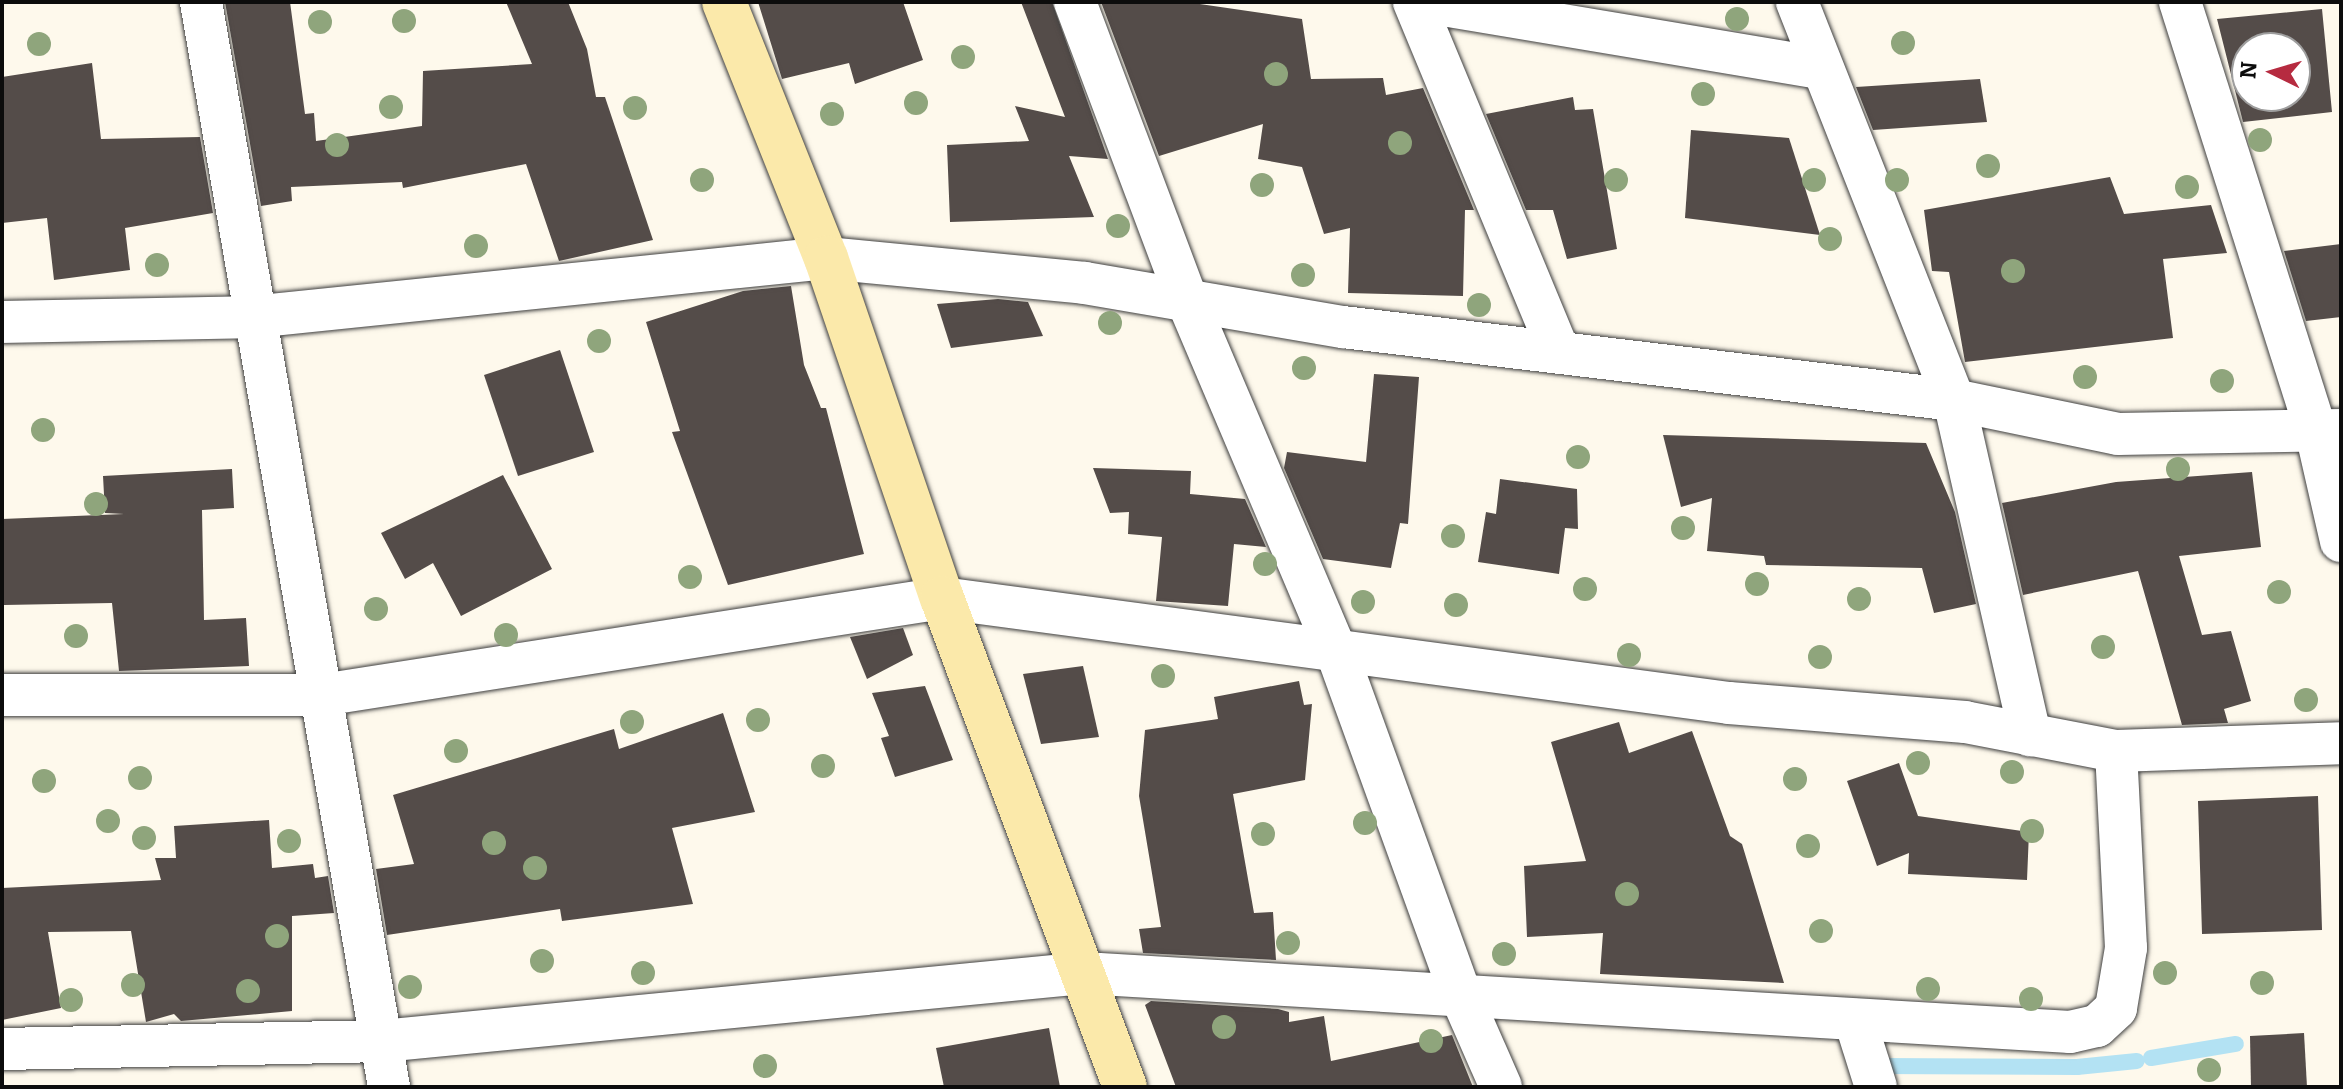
<!DOCTYPE html>
<html>
<head>
<meta charset="utf-8">
<style>
	body { margin:0 }
	#map { position:relative; width:2343px; height:1089px; overflow:hidden; background:#fef9ec; font-family:Bitter,serif }
	div>[style] { position:absolute }
	[style*='--x'] { left:calc(var(--x)*1px); top:calc(var(--y)*1px); width:calc(var(--w)*1px); rotate:calc(var(--a)*1deg) }
	.stream>* { height:16px; margin:-8px; padding:0 8px; transform-origin:8px; border-radius:8px; background:#b3e2f3 }
	.building>* { inset:0; background:#544c49 }
	.roads { filter:drop-shadow(0 0 2px #3f3f3f) drop-shadow(0 0 2px #3f3f3f) }
	.minor>* { height:42px; margin:-21px; padding:0 21px; transform-origin:21px; border-radius:21px; background:#fff }
	.secondary>* { height:44px; margin:-22px; padding:0 22px; transform-origin:22px; border-radius:22px; background:#fbe9aa }
	.trees>* { width:24px; height:24px; margin:-12px; border-radius:50%; background:#8fa57c }
	span { translate:-50% -50%; white-space:nowrap; text-align:center; line-height:1.15; -webkit-text-stroke:8px #fff; paint-order:stroke }
	.frame { position:absolute; inset:0; border:4px solid #0c0c0c; pointer-events:none }
	.north { position:absolute; left:2231px; top:32px; width:80px; height:80px; box-sizing:border-box; background:#fff; border:2px solid #9e9e9e; border-radius:50%; rotate:275deg; font-size:22px; font-weight:700; line-height:32px; text-align:center; color:#0c0c0c }
	.north::after { content:''; display:block; margin:auto; width:28px; height:36px; background:#b62b40; clip-path:polygon(50% 0,100% 100%,50% 72%,0 100%) }
</style>
</head>
<body>
<div id="map">
	<div class="stream">
		<i style="--x:2151;--y:1058;--w:86;--a:-9.4"></i>
		<i style="--x:1877;--y:1066;--w:200;--a:0.3"></i>
		<i style="--x:2077;--y:1067;--w:60;--a:-5.7"></i>
	</div>
	<div class="building">
		<i style="clip-path:polygon(225px 2px,290px 2px,305px 114px,314px 113px,316px 141px,422px 126px,423px 71px,532px 64px,506px 2px,568px 2px,587px 49px,596px 97px,605px 97px,653px 240px,559px 261px,526px 164px,403px 188px,402px 182px,291px 187px,292px 201px,261px 206px)"></i>
		<i style="clip-path:polygon(758px 2px,903px 2px,923px 60px,855px 84px,849px 63px,782px 79px)"></i>
		<i style="clip-path:polygon(1021px 2px,1052px 2px,1108px 159px,1069px 156px,1094px 217px,950px 222px,947px 145px,1029px 141px,1015px 106px,1065px 117px)"></i>
		<i style="clip-path:polygon(1101px 2px,1186px 2px,1302px 19px,1311px 79px,1383px 78px,1386px 95px,1423px 88px,1474px 210px,1465px 210px,1463px 296px,1348px 293px,1350px 228px,1324px 234px,1302px 167px,1258px 159px,1263px 124px,1159px 156px)"></i>
		<i style="clip-path:polygon(evenodd,2322px 9px,2332px 112px,2243px 122px,2217px 19px,2322px 9px,2247px 48px,2295px 48px,2295px 96px,2247px 96px,2247px 48px)"></i>
		<i style="clip-path:polygon(92px 63px,101px 139px,200px 137px,213px 213px,125px 228px,130px 270px,54px 280px,47px 218px,2px 223px,2px 77px)"></i>
		<i style="clip-path:polygon(1980px 79px,1987px 122px,1873px 130px,1856px 87px)"></i>
		<i style="clip-path:polygon(1573px 97px,1575px 110px,1593px 109px,1617px 249px,1567px 259px,1553px 210px,1526px 210px,1486px 114px)"></i>
		<i style="clip-path:polygon(1691px 130px,1789px 138px,1820px 235px,1685px 218px)"></i>
		<i style="clip-path:polygon(2110px 177px,2124px 214px,2211px 205px,2227px 253px,2163px 259px,2173px 338px,1965px 362px,1949px 272px,1932px 271px,1924px 210px)"></i>
		<i style="clip-path:polygon(2341px 244px,2341px 317px,2306px 321px,2284px 251px)"></i>
		<i style="clip-path:polygon(791px 286px,804px 365px,821px 408px,826px 408px,864px 554px,728px 585px,672px 432px,680px 431px,646px 322px,743px 291px)"></i>
		<i style="clip-path:polygon(998px 299px,1028px 302px,1043px 336px,951px 348px,937px 304px)"></i>
		<i style="clip-path:polygon(560px 350px,594px 452px,518px 476px,484px 375px)"></i>
		<i style="clip-path:polygon(1374px 374px,1419px 377px,1408px 524px,1400px 523px,1391px 568px,1323px 559px,1284px 468px,1287px 452px,1366px 462px)"></i>
		<i style="clip-path:polygon(1663px 435px,1926px 443px,1955px 512px,1976px 604px,1934px 613px,1922px 568px,1766px 565px,1764px 556px,1707px 551px,1712px 498px,1681px 507px)"></i>
		<i style="clip-path:polygon(1093px 468px,1191px 471px,1190px 494px,1245px 499px,1266px 547px,1234px 544px,1228px 606px,1156px 601px,1162px 537px,1128px 534px,1129px 512px,1110px 513px)"></i>
		<i style="clip-path:polygon(232px 469px,234px 508px,202px 510px,204px 620px,246px 618px,249px 666px,119px 671px,112px 603px,4px 605px,2px 519px,124px 514px,105px 513px,103px 476px)"></i>
		<i style="clip-path:polygon(2252px 472px,2261px 547px,2179px 556px,2202px 635px,2231px 631px,2251px 701px,2224px 709px,2228px 723px,2182px 725px,2138px 571px,2023px 595px,2002px 503px,2116px 482px)"></i>
		<i style="clip-path:polygon(503px 475px,552px 569px,461px 616px,433px 563px,405px 579px,381px 533px)"></i>
		<i style="clip-path:polygon(1500px 479px,1577px 489px,1578px 529px,1565px 528px,1559px 574px,1478px 562px,1486px 512px,1496px 514px)"></i>
		<i style="clip-path:polygon(903px 628px,913px 655px,867px 679px,850px 637px)"></i>
		<i style="clip-path:polygon(1083px 666px,1099px 737px,1041px 744px,1023px 674px)"></i>
		<i style="clip-path:polygon(1299px 681px,1304px 705px,1312px 704px,1305px 780px,1233px 794px,1254px 913px,1273px 912px,1276px 960px,1143px 953px,1139px 929px,1161px 927px,1139px 796px,1145px 730px,1218px 719px,1214px 697px)"></i>
		<i style="clip-path:polygon(925px 686px,953px 760px,895px 777px,881px 738px,889px 736px,872px 693px)"></i>
		<i style="clip-path:polygon(723px 713px,755px 812px,672px 828px,693px 904px,562px 921px,560px 909px,387px 935px,376px 869px,414px 864px,393px 795px,614px 729px,619px 749px)"></i>
		<i style="clip-path:polygon(1619px 722px,1629px 753px,1692px 731px,1730px 836px,1742px 844px,1784px 983px,1600px 974px,1603px 933px,1527px 937px,1524px 866px,1586px 861px,1551px 742px)"></i>
		<i style="clip-path:polygon(1899px 763px,1918px 816px,2029px 832px,2027px 880px,1908px 874px,1909px 853px,1877px 866px,1847px 781px)"></i>
		<i style="clip-path:polygon(2318px 796px,2322px 930px,2202px 934px,2198px 801px)"></i>
		<i style="clip-path:polygon(269px 820px,272px 868px,313px 864px,315px 878px,328px 876px,334px 913px,292px 916px,292px 1011px,181px 1021px,174px 1014px,146px 1022px,131px 931px,48px 932px,61px 1008px,2px 1020px,2px 888px,161px 880px,155px 858px,176px 858px,174px 826px)"></i>
		<i style="clip-path:polygon(1151px 1001px,1278px 1009px,1289px 1012px,1289px 1022px,1324px 1016px,1331px 1061px,1452px 1035px,1473px 1087px,1176px 1087px,1145px 1005px)"></i>
		<i style="clip-path:polygon(1049px 1028px,1060px 1087px,944px 1087px,936px 1048px)"></i>
		<i style="clip-path:polygon(2304px 1033px,2307px 1087px,2251px 1087px,2250px 1036px)"></i>
	</div>
	<div class="roads">
		<div class="minor">
			<i style="--x:201;--y:2;--w:1101;--a:80.17"></i>
			<i style="--x:1075;--y:2;--w:318;--a:69.4"></i>
			<i style="--x:1187;--y:300;--w:384;--a:67"></i>
			<i style="--x:1337;--y:653;--w:367;--a:70.1"></i>
			<i style="--x:1462;--y:998;--w:97;--a:66.3"></i>
			<i style="--x:1414;--y:2;--w:379;--a:67.5"></i>
			<i style="--x:1425;--y:2;--w:399;--a:9.5"></i>
			<i style="--x:1797;--y:2;--w:428;--a:68.5"></i>
			<i style="--x:1954;--y:400;--w:167;--a:11.7"></i>
			<i style="--x:2118;--y:434;--w:223;--a:-1"></i>
			<i style="--x:2180;--y:2;--w:451;--a:72.4"></i>
			<i style="--x:2316;--y:432;--w:112;--a:77.1"></i>
			<i style="--x:2;--y:322;--w:250;--a:-1.1"></i>
			<i style="--x:252;--y:317;--w:577;--a:-5.87"></i>
			<i style="--x:826;--y:258;--w:260;--a:5.5"></i>
			<i style="--x:1085;--y:283;--w:262;--a:9.7"></i>
			<i style="--x:1343;--y:327;--w:615;--a:6.81"></i>
			<i style="--x:1954;--y:400;--w:344;--a:77.2"></i>
			<i style="--x:2;--y:695;--w:320;--a:0"></i>
			<i style="--x:322;--y:695;--w:628;--a:-8.89"></i>
			<i style="--x:942;--y:598;--w:794;--a:7.6"></i>
			<i style="--x:1729;--y:703;--w:237;--a:4.6"></i>
			<i style="--x:1965;--y:722;--w:154;--a:10.9"></i>
			<i style="--x:2116;--y:751;--w:225;--a:-2"></i>
			<i style="--x:1855;--y:1020;--w:70;--a:72.6"></i>
			<i style="--x:2;--y:1049;--w:380;--a:-1.2"></i>
			<i style="--x:382;--y:1041;--w:704;--a:-5.54"></i>
			<i style="--x:1083;--y:973;--w:989;--a:3.42"></i>
			<i style="--x:2070;--y:1032;--w:28;--a:-13"></i>
			<i style="--x:2097;--y:1026;--w:26;--a:-43"></i>
			<i style="--x:2116;--y:1008;--w:61;--a:-80.5"></i>
			<i style="--x:2126;--y:948;--w:197;--a:-92.9"></i>
		</div>
		<div class="secondary">
			<i style="--x:724;--y:2;--w:276;--a:68.3"></i>
			<i style="--x:826;--y:258;--w:359;--a:71.2"></i>
			<i style="--x:942;--y:598;--w:522;--a:69.48"></i>
		</div>
	</div>
	<div class="trees">
		<i style="left:1737px;top:19px"></i>
		<i style="left:404px;top:21px"></i>
		<i style="left:320px;top:22px"></i>
		<i style="left:1903px;top:43px"></i>
		<i style="left:39px;top:44px"></i>
		<i style="left:963px;top:57px"></i>
		<i style="left:1276px;top:74px"></i>
		<i style="left:1703px;top:94px"></i>
		<i style="left:916px;top:103px"></i>
		<i style="left:391px;top:107px"></i>
		<i style="left:635px;top:108px"></i>
		<i style="left:832px;top:114px"></i>
		<i style="left:2260px;top:140px"></i>
		<i style="left:1400px;top:143px"></i>
		<i style="left:337px;top:145px"></i>
		<i style="left:1988px;top:166px"></i>
		<i style="left:702px;top:180px"></i>
		<i style="left:1616px;top:180px"></i>
		<i style="left:1814px;top:180px"></i>
		<i style="left:1897px;top:180px"></i>
		<i style="left:1262px;top:185px"></i>
		<i style="left:2187px;top:187px"></i>
		<i style="left:1118px;top:226px"></i>
		<i style="left:1830px;top:239px"></i>
		<i style="left:476px;top:246px"></i>
		<i style="left:157px;top:265px"></i>
		<i style="left:2013px;top:271px"></i>
		<i style="left:1303px;top:275px"></i>
		<i style="left:1479px;top:305px"></i>
		<i style="left:1110px;top:323px"></i>
		<i style="left:599px;top:341px"></i>
		<i style="left:1304px;top:368px"></i>
		<i style="left:2085px;top:377px"></i>
		<i style="left:2222px;top:381px"></i>
		<i style="left:43px;top:430px"></i>
		<i style="left:1578px;top:457px"></i>
		<i style="left:2178px;top:469px"></i>
		<i style="left:96px;top:504px"></i>
		<i style="left:1683px;top:528px"></i>
		<i style="left:1453px;top:536px"></i>
		<i style="left:1265px;top:564px"></i>
		<i style="left:690px;top:577px"></i>
		<i style="left:1757px;top:584px"></i>
		<i style="left:1585px;top:589px"></i>
		<i style="left:2279px;top:592px"></i>
		<i style="left:1859px;top:599px"></i>
		<i style="left:1363px;top:602px"></i>
		<i style="left:1456px;top:605px"></i>
		<i style="left:376px;top:609px"></i>
		<i style="left:506px;top:635px"></i>
		<i style="left:76px;top:636px"></i>
		<i style="left:2103px;top:647px"></i>
		<i style="left:1629px;top:655px"></i>
		<i style="left:1820px;top:657px"></i>
		<i style="left:1163px;top:676px"></i>
		<i style="left:2306px;top:700px"></i>
		<i style="left:758px;top:720px"></i>
		<i style="left:632px;top:722px"></i>
		<i style="left:456px;top:751px"></i>
		<i style="left:1918px;top:763px"></i>
		<i style="left:823px;top:766px"></i>
		<i style="left:2012px;top:772px"></i>
		<i style="left:140px;top:778px"></i>
		<i style="left:1795px;top:779px"></i>
		<i style="left:44px;top:781px"></i>
		<i style="left:108px;top:821px"></i>
		<i style="left:1365px;top:823px"></i>
		<i style="left:2032px;top:831px"></i>
		<i style="left:1263px;top:834px"></i>
		<i style="left:144px;top:838px"></i>
		<i style="left:289px;top:841px"></i>
		<i style="left:494px;top:843px"></i>
		<i style="left:1808px;top:846px"></i>
		<i style="left:535px;top:868px"></i>
		<i style="left:1627px;top:894px"></i>
		<i style="left:1821px;top:931px"></i>
		<i style="left:277px;top:936px"></i>
		<i style="left:1288px;top:943px"></i>
		<i style="left:1504px;top:954px"></i>
		<i style="left:542px;top:961px"></i>
		<i style="left:643px;top:973px"></i>
		<i style="left:2165px;top:973px"></i>
		<i style="left:2262px;top:983px"></i>
		<i style="left:133px;top:985px"></i>
		<i style="left:410px;top:987px"></i>
		<i style="left:1928px;top:989px"></i>
		<i style="left:248px;top:991px"></i>
		<i style="left:2031px;top:999px"></i>
		<i style="left:71px;top:1000px"></i>
		<i style="left:1224px;top:1027px"></i>
		<i style="left:1431px;top:1041px"></i>
		<i style="left:765px;top:1066px"></i>
		<i style="left:2209px;top:1070px"></i>
	</div>
	<div class="frame"></div>
	<div class="north">N</div>
</div>
</body>
</html>
